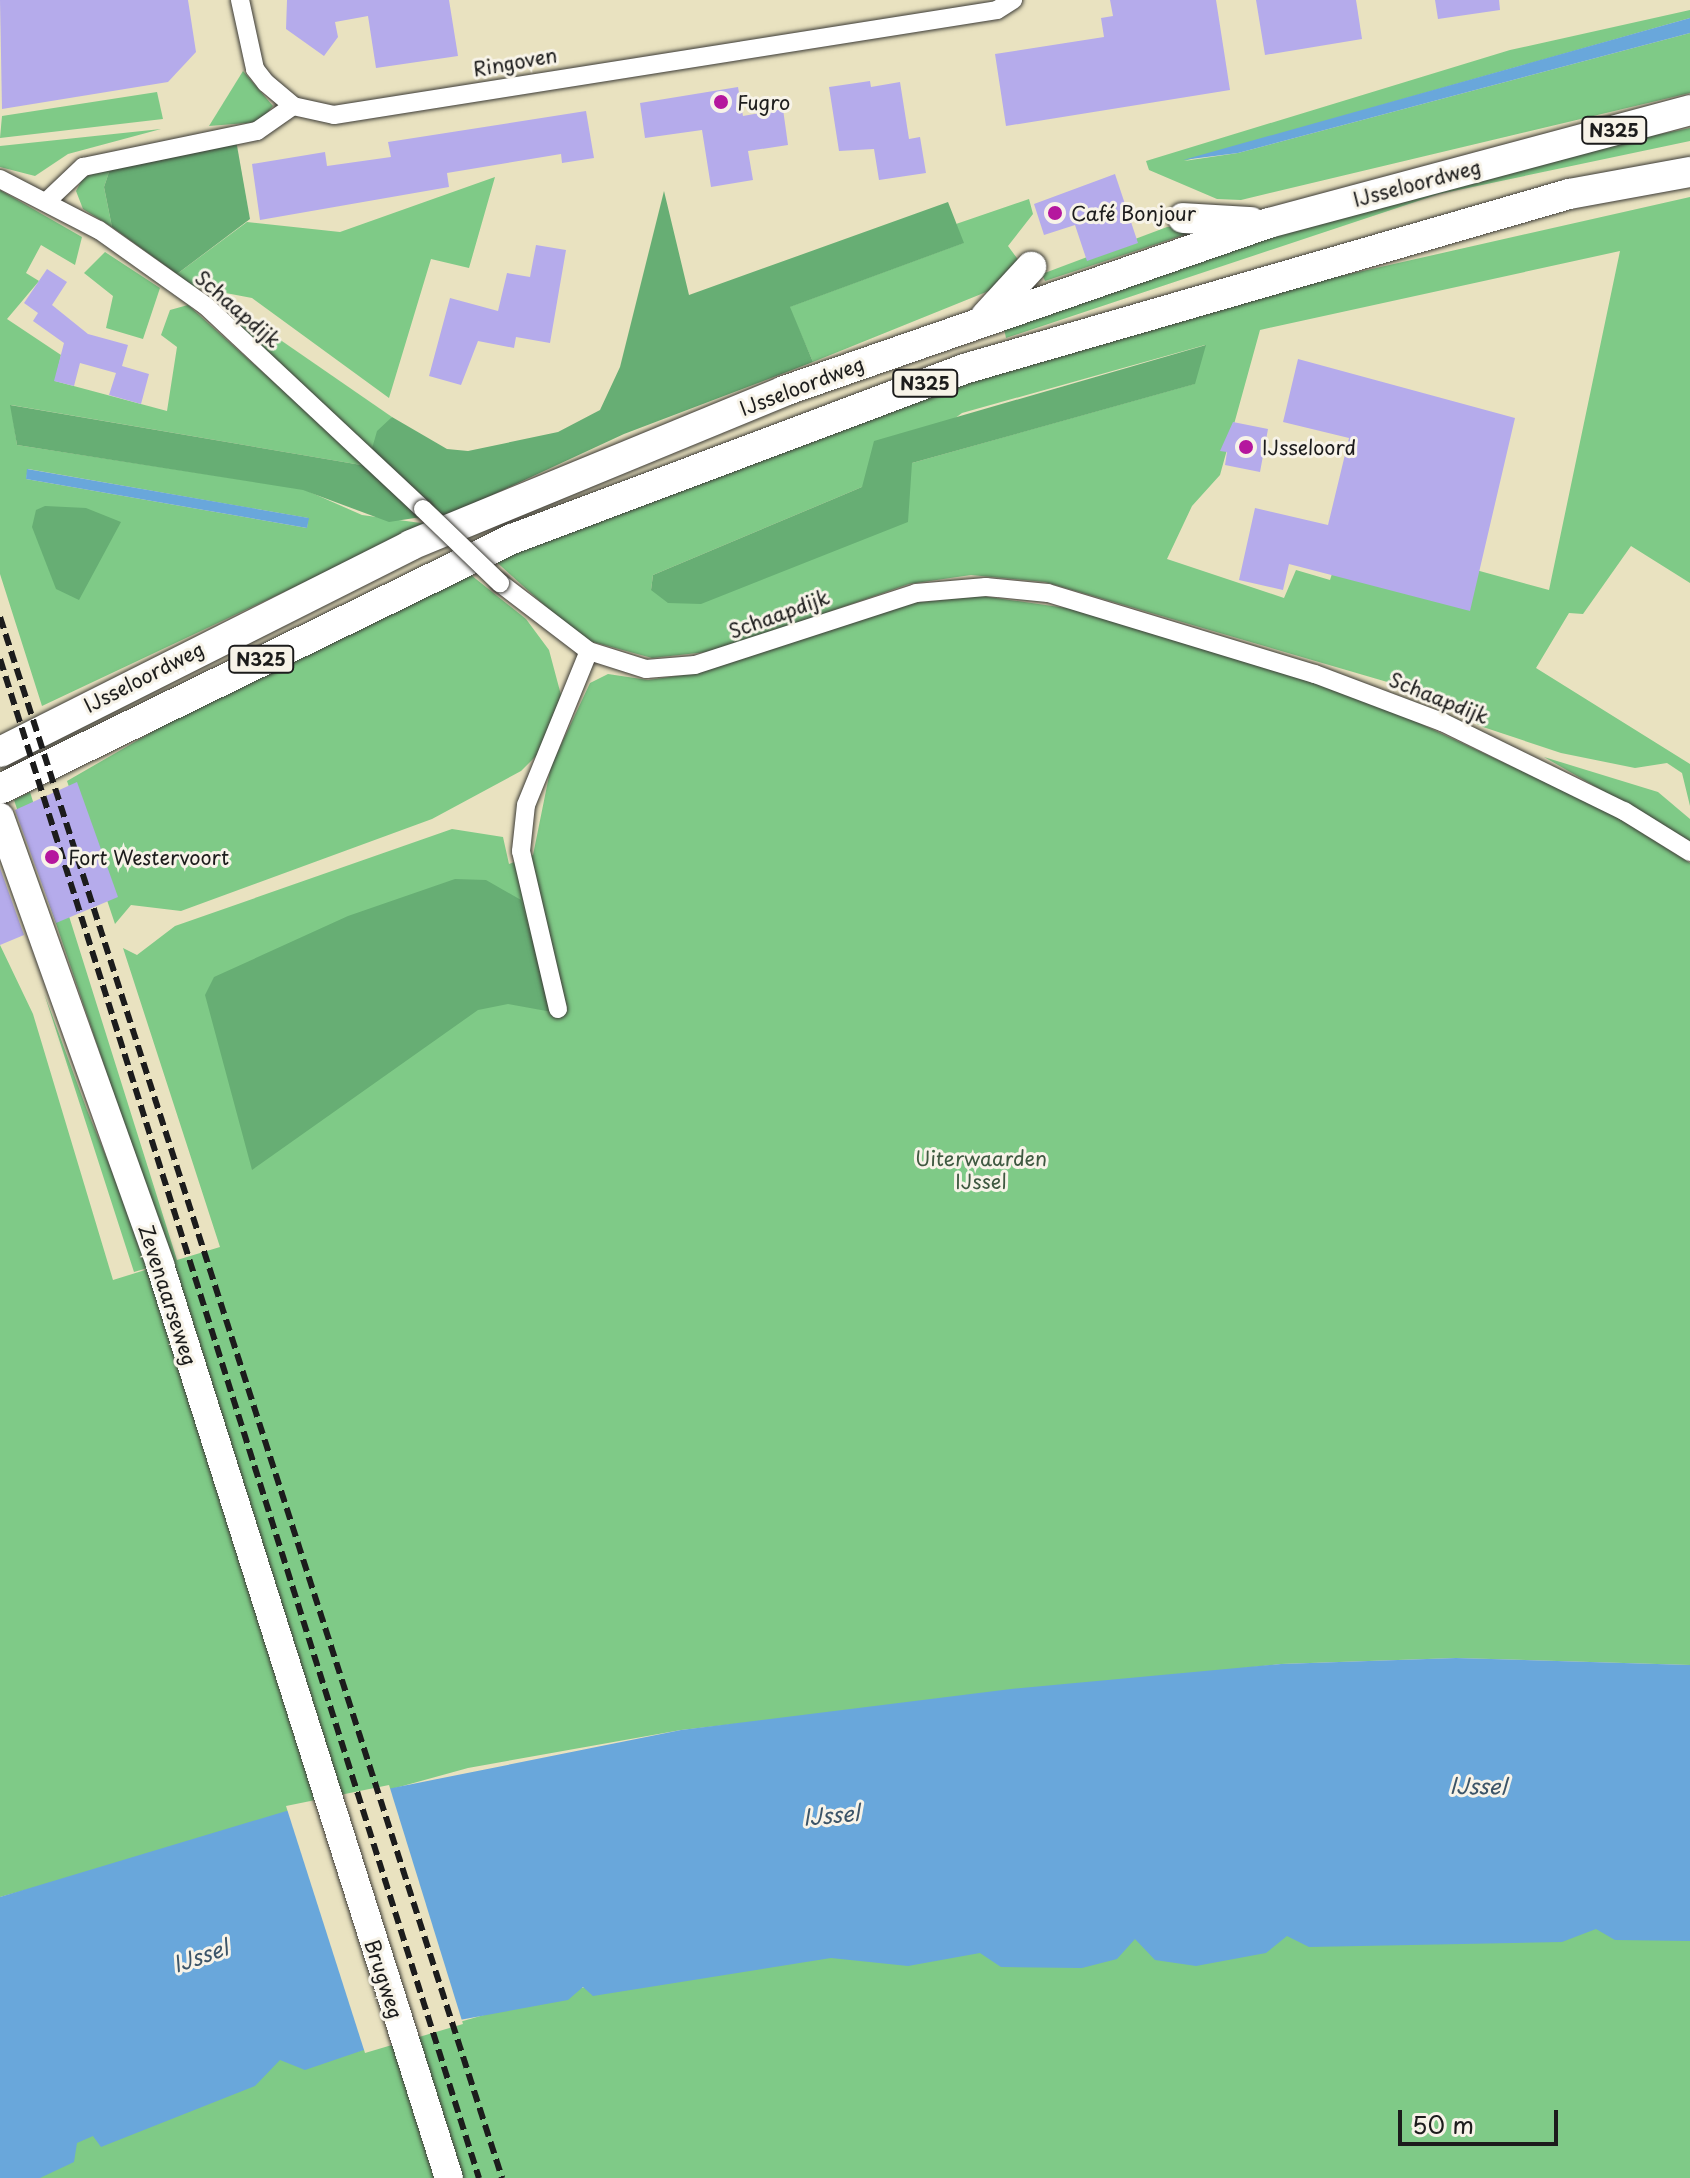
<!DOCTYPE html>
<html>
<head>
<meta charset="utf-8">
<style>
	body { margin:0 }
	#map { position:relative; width:1690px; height:2178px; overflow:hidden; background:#e9e2c0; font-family:"Playpen Sans",sans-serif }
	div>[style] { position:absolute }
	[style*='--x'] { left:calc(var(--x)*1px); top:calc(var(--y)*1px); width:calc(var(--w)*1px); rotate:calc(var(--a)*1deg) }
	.green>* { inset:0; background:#7fca87 }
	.forest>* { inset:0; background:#67ae74 }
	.water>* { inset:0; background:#69a7db }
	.pier>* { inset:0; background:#e9e2c0 }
	.building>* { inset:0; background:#b5abeb }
	.roads { filter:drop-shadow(0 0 2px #3b3a35) drop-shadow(0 0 2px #3b3a35) }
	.minor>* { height:18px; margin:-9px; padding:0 9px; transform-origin:9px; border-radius:9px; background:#fff }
	.primary>* { height:28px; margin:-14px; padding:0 14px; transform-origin:14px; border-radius:14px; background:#fff }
	.trunk>* { height:30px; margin:-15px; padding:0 15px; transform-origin:15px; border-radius:15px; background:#fff }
	.rail>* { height:6px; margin-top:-3px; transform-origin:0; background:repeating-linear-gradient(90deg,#1c1c1c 0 12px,transparent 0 18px) }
	.bridges { filter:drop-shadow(0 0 2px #3b3a35) drop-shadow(0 0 2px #3b3a35) }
	.minor-bridge>* { height:18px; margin:-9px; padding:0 9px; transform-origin:9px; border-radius:9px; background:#fff }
	.dots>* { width:22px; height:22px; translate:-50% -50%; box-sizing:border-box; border:4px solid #f7f3e8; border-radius:50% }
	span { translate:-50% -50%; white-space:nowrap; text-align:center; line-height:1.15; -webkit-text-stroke:6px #f7f3e8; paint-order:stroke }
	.shield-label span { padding:2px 6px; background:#f7f3e8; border:2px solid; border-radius:6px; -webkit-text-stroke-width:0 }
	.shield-label { font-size:18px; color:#1c1c1c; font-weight:700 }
	.street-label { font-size:20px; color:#1c1c1c }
	.poi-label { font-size:20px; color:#1c1c1c }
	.left { translate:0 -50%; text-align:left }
	.park-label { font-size:20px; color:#3f5941 }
	.water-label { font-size:22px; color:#3b5468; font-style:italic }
	.scale { position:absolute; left:1398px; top:2110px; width:160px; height:36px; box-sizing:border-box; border:4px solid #1c1c1c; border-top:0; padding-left:10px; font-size:24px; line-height:28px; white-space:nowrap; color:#1c1c1c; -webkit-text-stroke:6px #f7f3e8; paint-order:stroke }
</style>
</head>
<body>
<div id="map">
	<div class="green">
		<i style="clip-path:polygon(1690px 10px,1690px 18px,1184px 161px,1238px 153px,1690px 33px,1690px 93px,1241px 200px,1217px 199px,1149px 170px,1146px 161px,1510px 50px)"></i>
		<i style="clip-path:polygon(243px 71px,273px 106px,259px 122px,209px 126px)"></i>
		<i style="clip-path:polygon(157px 92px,163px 119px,0 138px,2px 116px)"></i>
		<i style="clip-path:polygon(1690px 128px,1690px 141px,1439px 194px,1006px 338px,1003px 324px,1185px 263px,1514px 164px)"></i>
		<i style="clip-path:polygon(161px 129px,68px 154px,35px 176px,0 167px,0 146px)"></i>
		<i style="clip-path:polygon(111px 166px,104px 187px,112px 227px,83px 209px,76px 191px,83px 178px)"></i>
		<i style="clip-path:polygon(495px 177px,469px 268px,431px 259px,389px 398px,252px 298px,194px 287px,177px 274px,247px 222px,340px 232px)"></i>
		<i style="clip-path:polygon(evenodd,0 190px,82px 237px,75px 265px,41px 245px,26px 273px,39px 281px,7px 319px,61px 355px,55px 381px,167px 411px,177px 347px,161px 335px,170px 310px,188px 305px,367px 466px,11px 405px,17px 445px,303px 489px,362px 515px,428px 524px,42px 706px,0 574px,0 190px,28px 469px,308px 518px,307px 528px,26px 479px,28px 469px)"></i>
		<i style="clip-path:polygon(evenodd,1690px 197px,1690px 583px,1631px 546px,1583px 614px,1569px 613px,1536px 668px,1690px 764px,1690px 806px,1682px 773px,1667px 763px,1635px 768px,1561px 753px,1483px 727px,1401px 686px,1045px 582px,971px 575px,909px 584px,716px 651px,652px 658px,582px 639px,492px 558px,1115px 327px,1690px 197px,1620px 251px,1549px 590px,1345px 534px,1330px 580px,1296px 570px,1284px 598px,1167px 559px,1192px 506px,1220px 475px,1260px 330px,1620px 251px,1690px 197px,1205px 345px,1194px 384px,912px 463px,651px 590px,653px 575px,862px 487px,962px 413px,1205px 345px)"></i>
		<i style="clip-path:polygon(1029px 199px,1033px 214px,1008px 246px,1022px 265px,1006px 284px,813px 362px,789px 307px,963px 243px,956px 224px)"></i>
		<i style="clip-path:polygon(1194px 226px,1196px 231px,1045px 281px,1042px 274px,1167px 227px)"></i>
		<i style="clip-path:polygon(105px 252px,160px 288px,143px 339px,106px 328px,113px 296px,84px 273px)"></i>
		<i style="clip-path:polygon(240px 312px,392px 417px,371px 452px,232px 318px)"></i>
		<i style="clip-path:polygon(471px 575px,526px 619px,549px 650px,561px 695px,540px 752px,521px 771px,432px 819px,181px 911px,131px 905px,115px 924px,67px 781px,218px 694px)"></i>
		<i style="clip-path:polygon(982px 596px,1087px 611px,1374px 702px,1607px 811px,1690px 863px,1690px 1665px,1456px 1658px,1281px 1664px,681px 1730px,468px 1768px,0 1897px,0 945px,33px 1014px,113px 1280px,171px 1262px,14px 800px,30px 792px,177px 1260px,220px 1247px,123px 948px,137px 955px,175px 926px,452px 829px,503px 837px,509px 864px,533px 855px,551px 766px,590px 683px,608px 674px,648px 680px,698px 673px,911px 603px)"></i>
		<i style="clip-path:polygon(1544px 757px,1658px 792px,1690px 819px,1690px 841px)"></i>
		<i style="clip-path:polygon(44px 993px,87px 1110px,151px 1267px,134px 1272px)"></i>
		<i style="clip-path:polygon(1572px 1920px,1690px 1933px,1690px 2178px,0 2178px,0 2146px,281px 2058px,352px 2053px,574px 1989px,784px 1956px,959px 1950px,1123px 1926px)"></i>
	</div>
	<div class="forest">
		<i style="clip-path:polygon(236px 140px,250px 219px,177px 274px,112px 227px,104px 187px,111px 166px)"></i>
		<i style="clip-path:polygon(664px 191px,689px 295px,948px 202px,964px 243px,790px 307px,813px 362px,624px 434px,445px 517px,371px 452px,377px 431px,392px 417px,447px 449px,468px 451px,558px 432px,600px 410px,620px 367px)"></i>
		<i style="clip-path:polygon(1206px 345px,1195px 384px,912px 463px,908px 522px,701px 604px,668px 603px,651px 590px,653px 575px,862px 487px,874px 441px)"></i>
		<i style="clip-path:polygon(10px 405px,367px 466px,421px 517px,389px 522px,303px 490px,17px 445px)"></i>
		<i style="clip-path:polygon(45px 506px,86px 508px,121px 522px,79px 600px,56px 589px,32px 527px,36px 510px)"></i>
		<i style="clip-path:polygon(455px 879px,486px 880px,521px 900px,552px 1012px,508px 1004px,478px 1010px,252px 1170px,205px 995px,214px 977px,348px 916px)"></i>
	</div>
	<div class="water">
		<i style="clip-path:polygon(1690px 18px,1690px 33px,1238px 153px,1183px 160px)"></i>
		<i style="clip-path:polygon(27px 469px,309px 518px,307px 528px,26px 479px)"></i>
		<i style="clip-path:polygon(1456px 1658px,1690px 1665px,1690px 1941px,1615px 1940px,1596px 1929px,1562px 1942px,1309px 1947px,1287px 1936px,1266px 1953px,1196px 1966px,1155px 1960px,1135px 1939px,1117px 1959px,1082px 1968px,1001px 1967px,980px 1953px,908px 1966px,831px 1958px,593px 1996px,583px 1987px,568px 2000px,443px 2023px,305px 2070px,280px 2060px,255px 2086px,101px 2147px,93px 2136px,77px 2143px,74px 2162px,40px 2178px,0 2178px,0 1897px,303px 1806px,681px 1730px,1011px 1689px,1281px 1664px)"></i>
	</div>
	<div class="pier">
		<i style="clip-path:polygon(389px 1785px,463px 2024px,365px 2053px,286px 1806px)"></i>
	</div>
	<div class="building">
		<i style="clip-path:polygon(0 0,188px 0,196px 52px,168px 82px,2px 109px)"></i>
		<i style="clip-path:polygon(287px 0,449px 0,458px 56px,376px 68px,368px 16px,335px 22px,338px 37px,324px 56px,286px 29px)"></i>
		<i style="clip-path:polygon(1110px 0,1216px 0,1230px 90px,1006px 126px,995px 54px,1104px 37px,1101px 18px,1113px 16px)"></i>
		<i style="clip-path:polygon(1256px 0,1356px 0,1362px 39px,1265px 55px)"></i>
		<i style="clip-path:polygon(1435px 0,1499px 0,1500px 10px,1438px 19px)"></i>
		<i style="clip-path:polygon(870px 81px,871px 87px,900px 82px,909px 139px,920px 137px,926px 173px,879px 180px,874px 149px,839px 151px,829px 87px)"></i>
		<i style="clip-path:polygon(738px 87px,743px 116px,783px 109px,788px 145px,748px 151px,753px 180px,711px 187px,702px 130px,645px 138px,640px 103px)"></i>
		<i style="clip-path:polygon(586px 111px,594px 158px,562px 163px,561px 154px,447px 173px,449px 187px,260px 220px,252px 164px,325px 152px,327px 166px,391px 157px,388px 142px)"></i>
		<i style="clip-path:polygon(1115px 174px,1138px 243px,1087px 261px,1075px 225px,1044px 235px,1034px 204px)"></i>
		<i style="clip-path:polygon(536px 245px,566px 250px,550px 343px,516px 337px,514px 348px,478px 341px,461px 385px,429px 376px,450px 298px,498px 311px,507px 273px,530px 277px)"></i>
		<i style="clip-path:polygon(47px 269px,67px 282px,52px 305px,88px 334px,128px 345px,122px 366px,149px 374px,141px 404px,109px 395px,116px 373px,80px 363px,74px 386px,54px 381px,64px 343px,33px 321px,38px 313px,24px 303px)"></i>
		<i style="clip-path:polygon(1298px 359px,1515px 418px,1470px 611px,1289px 564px,1283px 590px,1239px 580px,1255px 508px,1328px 525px,1349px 438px,1283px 422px)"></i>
		<i style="clip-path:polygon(1233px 422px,1268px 429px,1260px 472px,1225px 465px,1227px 452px,1220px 451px)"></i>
		<i style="clip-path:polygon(77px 782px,118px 897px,56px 923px,15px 810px)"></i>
		<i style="clip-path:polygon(0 868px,24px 935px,0 945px)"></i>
	</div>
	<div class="roads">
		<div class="minor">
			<i style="--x:240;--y:0;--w:71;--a:77.7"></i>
			<i style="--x:255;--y:69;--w:18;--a:52"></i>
			<i style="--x:266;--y:83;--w:35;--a:40"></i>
			<i style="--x:293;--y:106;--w:42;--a:12.4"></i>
			<i style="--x:334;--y:115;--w:671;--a:-9"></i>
			<i style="--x:997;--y:10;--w:19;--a:-32"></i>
			<i style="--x:0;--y:179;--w:111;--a:27.3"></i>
			<i style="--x:99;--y:230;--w:131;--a:35.4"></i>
			<i style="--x:206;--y:306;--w:297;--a:43.1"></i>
			<i style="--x:47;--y:201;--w:50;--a:-43.4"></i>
			<i style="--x:83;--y:167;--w:178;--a:-11.7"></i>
			<i style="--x:257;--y:131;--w:44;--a:-34.8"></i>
			<i style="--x:500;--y:583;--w:112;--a:37.4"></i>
			<i style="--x:589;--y:651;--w:60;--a:17.5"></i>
			<i style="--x:646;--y:669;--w:49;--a:-4.7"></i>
			<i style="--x:695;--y:665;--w:232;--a:-18"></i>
			<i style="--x:916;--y:593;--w:70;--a:-4.9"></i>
			<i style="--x:986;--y:587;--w:62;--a:5.5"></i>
			<i style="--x:1048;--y:593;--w:279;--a:16.9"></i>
			<i style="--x:1315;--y:674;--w:136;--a:20.7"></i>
			<i style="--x:1442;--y:722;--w:203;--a:26.1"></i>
			<i style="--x:1624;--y:811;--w:78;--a:31.8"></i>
			<i style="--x:558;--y:1009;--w:162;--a:-103.2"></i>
			<i style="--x:521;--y:851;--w:46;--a:-83.8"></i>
			<i style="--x:526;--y:805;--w:166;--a:-67.8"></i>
		</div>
		<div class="primary">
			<i style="--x:0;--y:817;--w:476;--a:70.3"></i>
			<i style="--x:160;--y:1265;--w:958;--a:72.44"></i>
		</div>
		<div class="trunk">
			<i style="--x:1183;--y:218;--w:68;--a:3.4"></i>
			<i style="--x:986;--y:316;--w:67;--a:-47.4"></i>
			<i style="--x:0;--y:752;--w:460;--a:-26.7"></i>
			<i style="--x:411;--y:545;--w:404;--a:-22.4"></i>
			<i style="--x:784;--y:391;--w:513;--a:-19.11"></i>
			<i style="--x:1269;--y:223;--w:436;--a:-15"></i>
			<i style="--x:0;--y:789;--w:570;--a:-26.03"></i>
			<i style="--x:512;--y:539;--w:483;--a:-20.6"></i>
			<i style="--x:964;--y:369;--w:630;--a:-16.13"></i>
			<i style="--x:1569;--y:194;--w:123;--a:-10.3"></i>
		</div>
	</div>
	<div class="rail">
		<i style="--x:0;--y:617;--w:1640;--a:72.17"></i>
		<i style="--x:0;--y:659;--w:1593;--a:72.5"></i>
	</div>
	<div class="bridges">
		<div class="minor-bridge">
			<i style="--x:423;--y:509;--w:107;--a:43.9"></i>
		</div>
	</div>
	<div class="dots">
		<i style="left:721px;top:102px;background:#b5179e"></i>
		<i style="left:1055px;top:213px;background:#b5179e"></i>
		<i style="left:1246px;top:447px;background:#b5179e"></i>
		<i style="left:52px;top:857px;background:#b5179e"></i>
	</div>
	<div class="shield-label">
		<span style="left:1614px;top:130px">N325</span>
		<span style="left:925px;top:383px">N325</span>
		<span style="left:261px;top:659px">N325</span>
	</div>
	<div class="street-label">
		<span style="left:515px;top:62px;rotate:-10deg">Ringoven</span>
		<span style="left:1417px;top:183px;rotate:-15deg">IJsseloordweg</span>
		<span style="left:238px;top:309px;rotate:41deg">Schaapdijk</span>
		<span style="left:802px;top:386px;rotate:-21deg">IJsseloordweg</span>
		<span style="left:779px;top:614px;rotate:-20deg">Schaapdijk</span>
		<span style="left:144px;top:677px;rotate:-27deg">IJsseloordweg</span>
		<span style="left:1439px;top:698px;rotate:22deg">Schaapdijk</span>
		<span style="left:168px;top:1295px;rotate:72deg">Zevenaarseweg</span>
		<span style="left:384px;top:1979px;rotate:72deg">Brugweg</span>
	</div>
	<div class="poi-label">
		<span class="left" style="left:737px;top:102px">Fugro</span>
		<span class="left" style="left:1071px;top:213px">Café Bonjour</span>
		<span class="left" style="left:1262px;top:447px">IJsseloord</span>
		<span class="left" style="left:68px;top:857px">Fort Westervoort</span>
	</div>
	<div class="park-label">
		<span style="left:981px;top:1170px">Uiterwaarden<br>IJssel</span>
	</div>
	<div class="water-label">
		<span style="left:1478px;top:1785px;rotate:1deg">IJssel</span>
		<span style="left:831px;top:1814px;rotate:-5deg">IJssel</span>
		<span style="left:200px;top:1955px;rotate:-19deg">IJssel</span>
	</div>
	<div class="scale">50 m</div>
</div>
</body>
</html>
